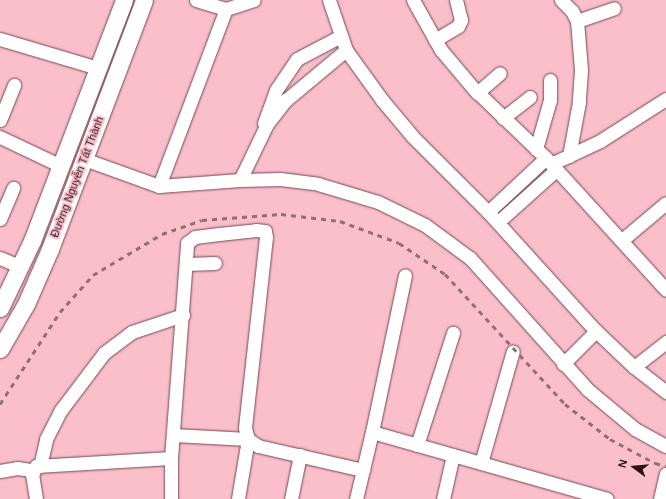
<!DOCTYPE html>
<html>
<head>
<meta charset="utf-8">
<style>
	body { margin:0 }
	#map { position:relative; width:666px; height:499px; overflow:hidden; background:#fabfca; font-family:Helvetica,sans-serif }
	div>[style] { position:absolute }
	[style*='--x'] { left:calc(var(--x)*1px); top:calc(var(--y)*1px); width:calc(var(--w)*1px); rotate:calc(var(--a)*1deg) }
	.roads { filter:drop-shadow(0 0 1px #784751) drop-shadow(0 0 1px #784751) }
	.minor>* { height:13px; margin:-6.5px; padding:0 6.5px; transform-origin:6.5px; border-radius:6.5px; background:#fff }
	.major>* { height:17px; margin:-8.5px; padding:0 8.5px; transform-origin:8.5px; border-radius:8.5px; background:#fff }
	.rail>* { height:3px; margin-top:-1.5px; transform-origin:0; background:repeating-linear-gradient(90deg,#956d74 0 5px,transparent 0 10px) }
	span { translate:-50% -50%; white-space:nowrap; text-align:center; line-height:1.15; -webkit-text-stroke:3.5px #fabfca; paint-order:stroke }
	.street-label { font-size:11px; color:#271317 }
	.north { position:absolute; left:614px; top:447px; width:40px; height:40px; -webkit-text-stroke:3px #fabfca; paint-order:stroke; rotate:286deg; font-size:11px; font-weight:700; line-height:16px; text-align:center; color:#271317 }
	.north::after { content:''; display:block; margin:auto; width:14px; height:18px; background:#271317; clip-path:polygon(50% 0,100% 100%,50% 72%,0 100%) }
</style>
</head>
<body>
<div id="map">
	<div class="roads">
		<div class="minor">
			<i style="--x:196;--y:0;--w:31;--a:17"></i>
			<i style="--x:226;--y:9;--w:29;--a:-18"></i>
			<i style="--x:329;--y:0;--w:53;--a:71.2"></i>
			<i style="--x:346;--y:50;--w:62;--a:54.2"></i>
			<i style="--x:382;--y:100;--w:48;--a:50"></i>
			<i style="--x:413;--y:137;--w:106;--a:45"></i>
			<i style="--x:488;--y:212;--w:161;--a:47.8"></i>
			<i style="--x:596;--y:331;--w:52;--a:43.5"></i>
			<i style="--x:634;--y:367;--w:41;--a:38"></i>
			<i style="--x:413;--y:0;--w:57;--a:60.8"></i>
			<i style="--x:441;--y:50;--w:51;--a:49.8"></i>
			<i style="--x:474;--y:89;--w:100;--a:43.8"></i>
			<i style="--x:546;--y:158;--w:178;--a:47.7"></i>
			<i style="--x:561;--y:0;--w:16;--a:45"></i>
			<i style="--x:572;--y:11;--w:11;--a:63"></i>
			<i style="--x:577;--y:21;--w:49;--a:85.3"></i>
			<i style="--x:581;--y:70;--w:32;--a:94"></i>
			<i style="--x:579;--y:102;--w:55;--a:100.5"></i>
			<i style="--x:577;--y:21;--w:39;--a:-19"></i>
			<i style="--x:0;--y:39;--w:102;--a:16.5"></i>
			<i style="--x:435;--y:40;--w:27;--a:-31"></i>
			<i style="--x:458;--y:26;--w:7;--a:-63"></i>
			<i style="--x:461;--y:20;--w:21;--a:-104"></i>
			<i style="--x:477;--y:93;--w:30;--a:-41"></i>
			<i style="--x:503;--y:118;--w:34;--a:-38"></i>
			<i style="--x:0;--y:120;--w:38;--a:-68"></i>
			<i style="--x:264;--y:123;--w:35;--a:-70"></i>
			<i style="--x:276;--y:90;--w:37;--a:-56"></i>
			<i style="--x:297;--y:59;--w:50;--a:-27.6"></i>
			<i style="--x:0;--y:137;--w:68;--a:25.4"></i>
			<i style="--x:536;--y:149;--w:51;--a:-74.1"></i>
			<i style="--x:550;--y:100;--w:20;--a:-90"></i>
			<i style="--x:84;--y:159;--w:80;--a:19.8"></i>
			<i style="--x:159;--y:186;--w:81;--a:-4.2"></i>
			<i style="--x:240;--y:180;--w:62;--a:-64.3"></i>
			<i style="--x:267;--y:124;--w:31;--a:-52"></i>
			<i style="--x:286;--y:100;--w:78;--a:-39.8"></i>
			<i style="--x:551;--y:164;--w:54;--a:-25.1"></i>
			<i style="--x:600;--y:141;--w:78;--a:-32.5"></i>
			<i style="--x:240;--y:180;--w:40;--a:-1.4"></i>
			<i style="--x:280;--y:179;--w:38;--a:7"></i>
			<i style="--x:318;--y:184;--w:63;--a:16.7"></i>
			<i style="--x:378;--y:202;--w:52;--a:26.1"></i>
			<i style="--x:425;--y:225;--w:56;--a:36.3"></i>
			<i style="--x:470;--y:258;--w:176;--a:48.2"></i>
			<i style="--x:587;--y:389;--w:62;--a:39.8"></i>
			<i style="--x:635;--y:429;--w:35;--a:29"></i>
			<i style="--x:159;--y:186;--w:189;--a:-69.3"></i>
			<i style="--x:488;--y:212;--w:79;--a:-43"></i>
			<i style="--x:0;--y:219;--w:34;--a:-67"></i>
			<i style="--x:498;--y:222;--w:78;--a:-41.9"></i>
			<i style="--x:622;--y:240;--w:57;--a:-40.1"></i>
			<i style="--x:0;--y:258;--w:23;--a:23"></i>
			<i style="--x:186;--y:264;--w:29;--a:-2"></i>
			<i style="--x:563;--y:364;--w:47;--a:-45"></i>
			<i style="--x:634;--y:367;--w:41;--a:-38"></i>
			<i style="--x:372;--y:432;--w:160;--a:-78.1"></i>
			<i style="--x:173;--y:435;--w:75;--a:3.1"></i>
			<i style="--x:248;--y:439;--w:61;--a:99.5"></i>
			<i style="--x:417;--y:445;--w:118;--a:-72.2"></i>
			<i style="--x:481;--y:463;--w:116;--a:-74.1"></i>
			<i style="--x:40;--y:466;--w:28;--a:-77"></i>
			<i style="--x:46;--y:439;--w:33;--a:-63"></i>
			<i style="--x:61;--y:410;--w:71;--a:-53"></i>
			<i style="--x:104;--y:353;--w:35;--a:-37"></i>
			<i style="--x:132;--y:332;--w:54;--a:-18.4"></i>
			<i style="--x:0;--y:471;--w:17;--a:-10"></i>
			<i style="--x:17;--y:468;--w:15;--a:8"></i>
			<i style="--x:36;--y:499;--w:24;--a:-99"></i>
			<i style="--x:32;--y:475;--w:10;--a:-66"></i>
			<i style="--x:36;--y:466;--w:135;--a:-3.4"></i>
			<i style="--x:171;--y:499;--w:41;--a:-90"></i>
			<i style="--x:171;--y:458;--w:216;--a:-85.7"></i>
			<i style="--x:187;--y:243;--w:10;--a:-37"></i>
			<i style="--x:195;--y:237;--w:24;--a:-7"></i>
			<i style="--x:219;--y:234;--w:37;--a:-6"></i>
			<i style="--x:256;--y:230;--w:9;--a:6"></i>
			<i style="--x:265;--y:231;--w:6;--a:81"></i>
			<i style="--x:266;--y:237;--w:192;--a:96.3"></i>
			<i style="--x:245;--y:428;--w:11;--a:75"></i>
			<i style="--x:248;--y:439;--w:12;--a:35"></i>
			<i style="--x:258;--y:446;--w:108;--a:12.9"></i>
			<i style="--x:291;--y:499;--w:45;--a:-78.4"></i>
			<i style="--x:356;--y:499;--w:69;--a:-76.6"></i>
			<i style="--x:372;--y:432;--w:244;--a:15.9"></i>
			<i style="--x:443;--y:499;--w:45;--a:-77.2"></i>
			<i style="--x:660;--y:499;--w:26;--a:-77"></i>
		</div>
		<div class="major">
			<i style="--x:0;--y:308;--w:74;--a:-64.5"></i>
			<i style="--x:32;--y:241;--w:258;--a:-69.1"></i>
			<i style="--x:0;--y:349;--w:52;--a:-60"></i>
			<i style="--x:26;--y:304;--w:60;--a:-66.4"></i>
			<i style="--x:50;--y:249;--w:266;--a:-69.3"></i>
		</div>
	</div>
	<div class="rail">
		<i style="--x:0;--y:404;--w:110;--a:-56.9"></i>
		<i style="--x:60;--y:312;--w:50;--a:-48.3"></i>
		<i style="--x:93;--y:275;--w:80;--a:-30.7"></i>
		<i style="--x:162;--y:234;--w:42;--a:-19.3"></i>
		<i style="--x:202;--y:220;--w:79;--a:-4.3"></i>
		<i style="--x:281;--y:214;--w:59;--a:6.8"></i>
		<i style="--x:340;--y:221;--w:63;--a:20.4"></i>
		<i style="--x:399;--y:243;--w:55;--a:34"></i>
		<i style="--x:445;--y:274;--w:177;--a:47.3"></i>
		<i style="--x:565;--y:404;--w:57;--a:37.9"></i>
		<i style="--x:610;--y:439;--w:51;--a:28.1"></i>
		<i style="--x:655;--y:463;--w:11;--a:15"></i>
	</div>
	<div class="street-label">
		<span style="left:77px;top:177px;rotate:-69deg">Đường Nguyễn Tất Thành</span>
	</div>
	<div class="north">N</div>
</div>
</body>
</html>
